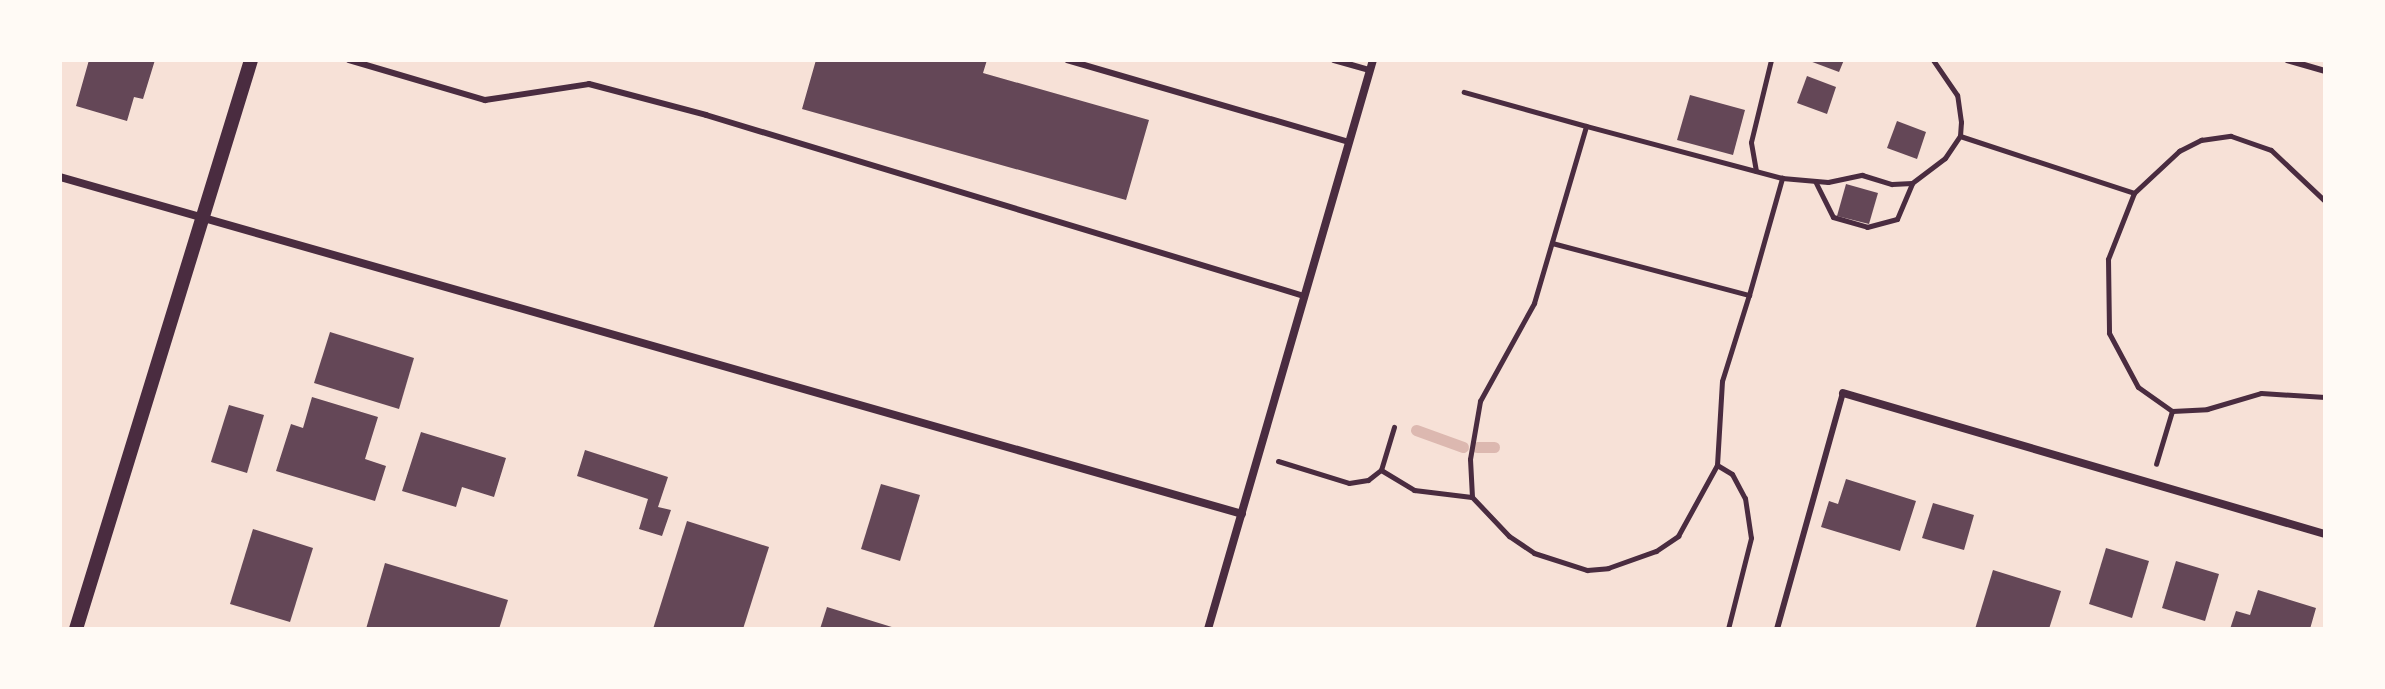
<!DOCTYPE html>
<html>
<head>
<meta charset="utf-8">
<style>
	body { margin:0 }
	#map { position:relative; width:2385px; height:689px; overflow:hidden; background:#f7e1d7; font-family:Lato,sans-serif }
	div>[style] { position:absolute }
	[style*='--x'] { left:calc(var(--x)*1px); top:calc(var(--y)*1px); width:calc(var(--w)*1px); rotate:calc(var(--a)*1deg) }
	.stream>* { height:11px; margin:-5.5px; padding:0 5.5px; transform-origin:5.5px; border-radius:5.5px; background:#dcb8b0 }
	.building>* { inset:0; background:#644757 }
	.path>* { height:5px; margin:-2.5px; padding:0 2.5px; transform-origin:2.5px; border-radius:2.5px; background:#4a2c40 }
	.service>* { height:6px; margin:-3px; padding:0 3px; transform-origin:3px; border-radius:3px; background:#4a2c40 }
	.minor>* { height:8px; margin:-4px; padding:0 4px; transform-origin:4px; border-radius:4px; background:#4a2c40 }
	.tertiary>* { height:14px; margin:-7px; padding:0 7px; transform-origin:7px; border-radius:7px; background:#4a2c40 }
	span { translate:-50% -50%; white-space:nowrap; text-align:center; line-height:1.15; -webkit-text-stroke:6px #fffaf5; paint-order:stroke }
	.frame { position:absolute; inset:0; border:62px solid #fffaf5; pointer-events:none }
</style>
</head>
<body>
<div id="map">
	<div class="stream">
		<i style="--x:1416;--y:430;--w:50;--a:19.9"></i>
		<i style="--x:1477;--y:447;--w:17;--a:0"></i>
	</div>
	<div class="building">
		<i style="clip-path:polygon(89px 60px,155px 60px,143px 99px,134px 97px,127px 121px,76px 106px)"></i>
		<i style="clip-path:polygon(816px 60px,987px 60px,983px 73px,1149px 120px,1126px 200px,802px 109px)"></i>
		<i style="clip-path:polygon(1807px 60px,1844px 60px,1839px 72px)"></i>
		<i style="clip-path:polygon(1807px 76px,1836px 87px,1827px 114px,1797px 103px)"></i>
		<i style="clip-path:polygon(1690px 95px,1745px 110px,1733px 155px,1677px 140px)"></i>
		<i style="clip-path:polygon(1897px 121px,1926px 132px,1917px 159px,1887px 148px)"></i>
		<i style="clip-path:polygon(1846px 184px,1878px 193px,1869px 224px,1837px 216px)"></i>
		<i style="clip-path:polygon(330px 332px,414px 358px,399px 409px,314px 383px)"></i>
		<i style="clip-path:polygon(312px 397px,378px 417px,365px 459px,386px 466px,375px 501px,276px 471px,291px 424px,303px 428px)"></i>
		<i style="clip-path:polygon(229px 405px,264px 415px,247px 473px,211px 462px)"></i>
		<i style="clip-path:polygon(421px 432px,506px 458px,494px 497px,462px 487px,456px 507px,402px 491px)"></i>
		<i style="clip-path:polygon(585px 450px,668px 477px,658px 507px,671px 510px,662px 536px,639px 529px,648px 499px,577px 476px)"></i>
		<i style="clip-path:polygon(1846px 479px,1916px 501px,1900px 551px,1821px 527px,1829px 501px,1838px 504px)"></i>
		<i style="clip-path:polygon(881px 484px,920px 495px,900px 561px,861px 549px)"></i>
		<i style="clip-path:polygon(1933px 503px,1974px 515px,1964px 550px,1922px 538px)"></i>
		<i style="clip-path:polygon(687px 521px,769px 547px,743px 629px,653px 629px)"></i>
		<i style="clip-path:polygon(253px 529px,313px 548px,290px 622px,230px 604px)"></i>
		<i style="clip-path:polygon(2106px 548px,2149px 561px,2132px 618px,2089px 604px)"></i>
		<i style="clip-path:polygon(2176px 561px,2219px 574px,2205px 621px,2162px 608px)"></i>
		<i style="clip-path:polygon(385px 563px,508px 600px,499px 629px,366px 629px)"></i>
		<i style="clip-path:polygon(1993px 570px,2061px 591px,2049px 629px,1975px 629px)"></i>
		<i style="clip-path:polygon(2258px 590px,2316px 608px,2310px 629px,2230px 629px,2236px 611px,2250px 615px)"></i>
		<i style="clip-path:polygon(827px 607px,895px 628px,895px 629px,820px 629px)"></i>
	</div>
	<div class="path">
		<i style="--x:1960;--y:136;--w:183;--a:18.1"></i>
		<i style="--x:2134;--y:193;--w:71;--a:111.5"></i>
		<i style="--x:2108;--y:259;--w:74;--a:89.2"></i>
		<i style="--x:2109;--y:333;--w:61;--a:61.8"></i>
		<i style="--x:2138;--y:387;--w:42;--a:35.2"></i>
		<i style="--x:2172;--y:411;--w:55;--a:106.8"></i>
		<i style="--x:1756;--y:171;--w:29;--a:-100"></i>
		<i style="--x:1751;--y:142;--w:84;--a:-76.3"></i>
		<i style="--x:1782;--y:178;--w:46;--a:5"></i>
		<i style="--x:1828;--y:182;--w:35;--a:-12"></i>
		<i style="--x:1862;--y:175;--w:31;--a:17"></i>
		<i style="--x:1892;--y:184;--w:20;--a:-3"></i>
		<i style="--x:1912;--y:183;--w:41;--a:-37.1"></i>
		<i style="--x:1945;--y:158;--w:27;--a:-56"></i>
		<i style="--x:1960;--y:136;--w:14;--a:-86"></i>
		<i style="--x:1961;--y:122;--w:27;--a:-98"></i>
		<i style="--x:1957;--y:95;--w:42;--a:-124.4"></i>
		<i style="--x:1815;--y:181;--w:40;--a:63.4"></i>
		<i style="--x:1833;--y:217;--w:35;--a:16"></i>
		<i style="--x:1867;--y:227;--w:31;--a:-15"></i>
		<i style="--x:1897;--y:219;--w:39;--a:-67"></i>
		<i style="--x:2134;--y:193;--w:62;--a:-43"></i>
		<i style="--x:2179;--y:151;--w:25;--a:-27"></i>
		<i style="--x:2201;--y:140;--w:30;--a:-8"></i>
		<i style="--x:2231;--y:136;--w:42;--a:19.3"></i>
		<i style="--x:2271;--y:150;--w:74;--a:43.4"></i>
		<i style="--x:1552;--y:243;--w:204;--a:14.8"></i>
		<i style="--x:1749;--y:295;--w:122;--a:-74.2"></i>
		<i style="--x:1782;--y:178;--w:203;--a:-165.1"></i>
		<i style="--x:2172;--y:411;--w:35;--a:-3"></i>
		<i style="--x:2207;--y:409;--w:56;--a:-16.5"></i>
		<i style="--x:2261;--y:393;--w:64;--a:3.6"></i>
		<i style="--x:1278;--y:461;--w:74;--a:17.2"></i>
		<i style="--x:1349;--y:483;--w:19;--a:-9"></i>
		<i style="--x:1368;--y:480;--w:16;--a:-38"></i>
		<i style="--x:1381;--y:470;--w:45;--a:-73.2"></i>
		<i style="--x:1717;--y:465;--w:84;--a:-86.6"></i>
		<i style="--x:1722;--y:381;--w:90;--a:-72.6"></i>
		<i style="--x:1381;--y:470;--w:39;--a:31"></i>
		<i style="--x:1414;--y:490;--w:58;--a:6.9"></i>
		<i style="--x:1472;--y:497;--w:38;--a:-93"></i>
		<i style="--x:1470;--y:459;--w:59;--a:-80.2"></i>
		<i style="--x:1480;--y:401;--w:112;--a:-61.1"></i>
		<i style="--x:1534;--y:303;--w:184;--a:-73.6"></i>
		<i style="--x:1586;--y:126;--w:127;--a:-164.4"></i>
		<i style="--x:1472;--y:497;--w:54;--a:46.5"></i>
		<i style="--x:1509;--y:536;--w:30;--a:34"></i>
		<i style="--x:1534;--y:553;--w:56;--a:17.8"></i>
		<i style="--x:1587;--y:570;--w:21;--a:-5"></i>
		<i style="--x:1608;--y:568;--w:51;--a:-19.5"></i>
		<i style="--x:1656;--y:551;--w:27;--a:-34"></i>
		<i style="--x:1678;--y:536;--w:81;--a:-61.2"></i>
		<i style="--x:1717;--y:465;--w:17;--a:31"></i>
		<i style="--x:1732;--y:474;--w:27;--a:62"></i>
		<i style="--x:1745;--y:498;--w:40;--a:81.5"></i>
		<i style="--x:1751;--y:538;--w:94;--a:104.2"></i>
	</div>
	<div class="service">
		<i style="--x:349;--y:60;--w:142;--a:16.4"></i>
		<i style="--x:485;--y:100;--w:105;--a:-8.7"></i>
		<i style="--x:589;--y:84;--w:121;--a:14.8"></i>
		<i style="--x:706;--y:115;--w:625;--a:16.84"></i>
		<i style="--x:1067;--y:60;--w:294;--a:16.2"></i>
		<i style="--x:1334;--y:60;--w:37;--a:16"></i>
		<i style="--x:2287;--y:60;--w:40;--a:16"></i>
		<i style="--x:1777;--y:629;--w:245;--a:-74.4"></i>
	</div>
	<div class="minor">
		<i style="--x:60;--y:177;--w:1229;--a:15.91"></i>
		<i style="--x:1843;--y:393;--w:502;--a:16.31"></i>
		<i style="--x:1208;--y:629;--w:592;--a:-73.83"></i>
	</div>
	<div class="tertiary">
		<i style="--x:76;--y:629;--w:595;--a:-72.9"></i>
	</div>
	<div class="frame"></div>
</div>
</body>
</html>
